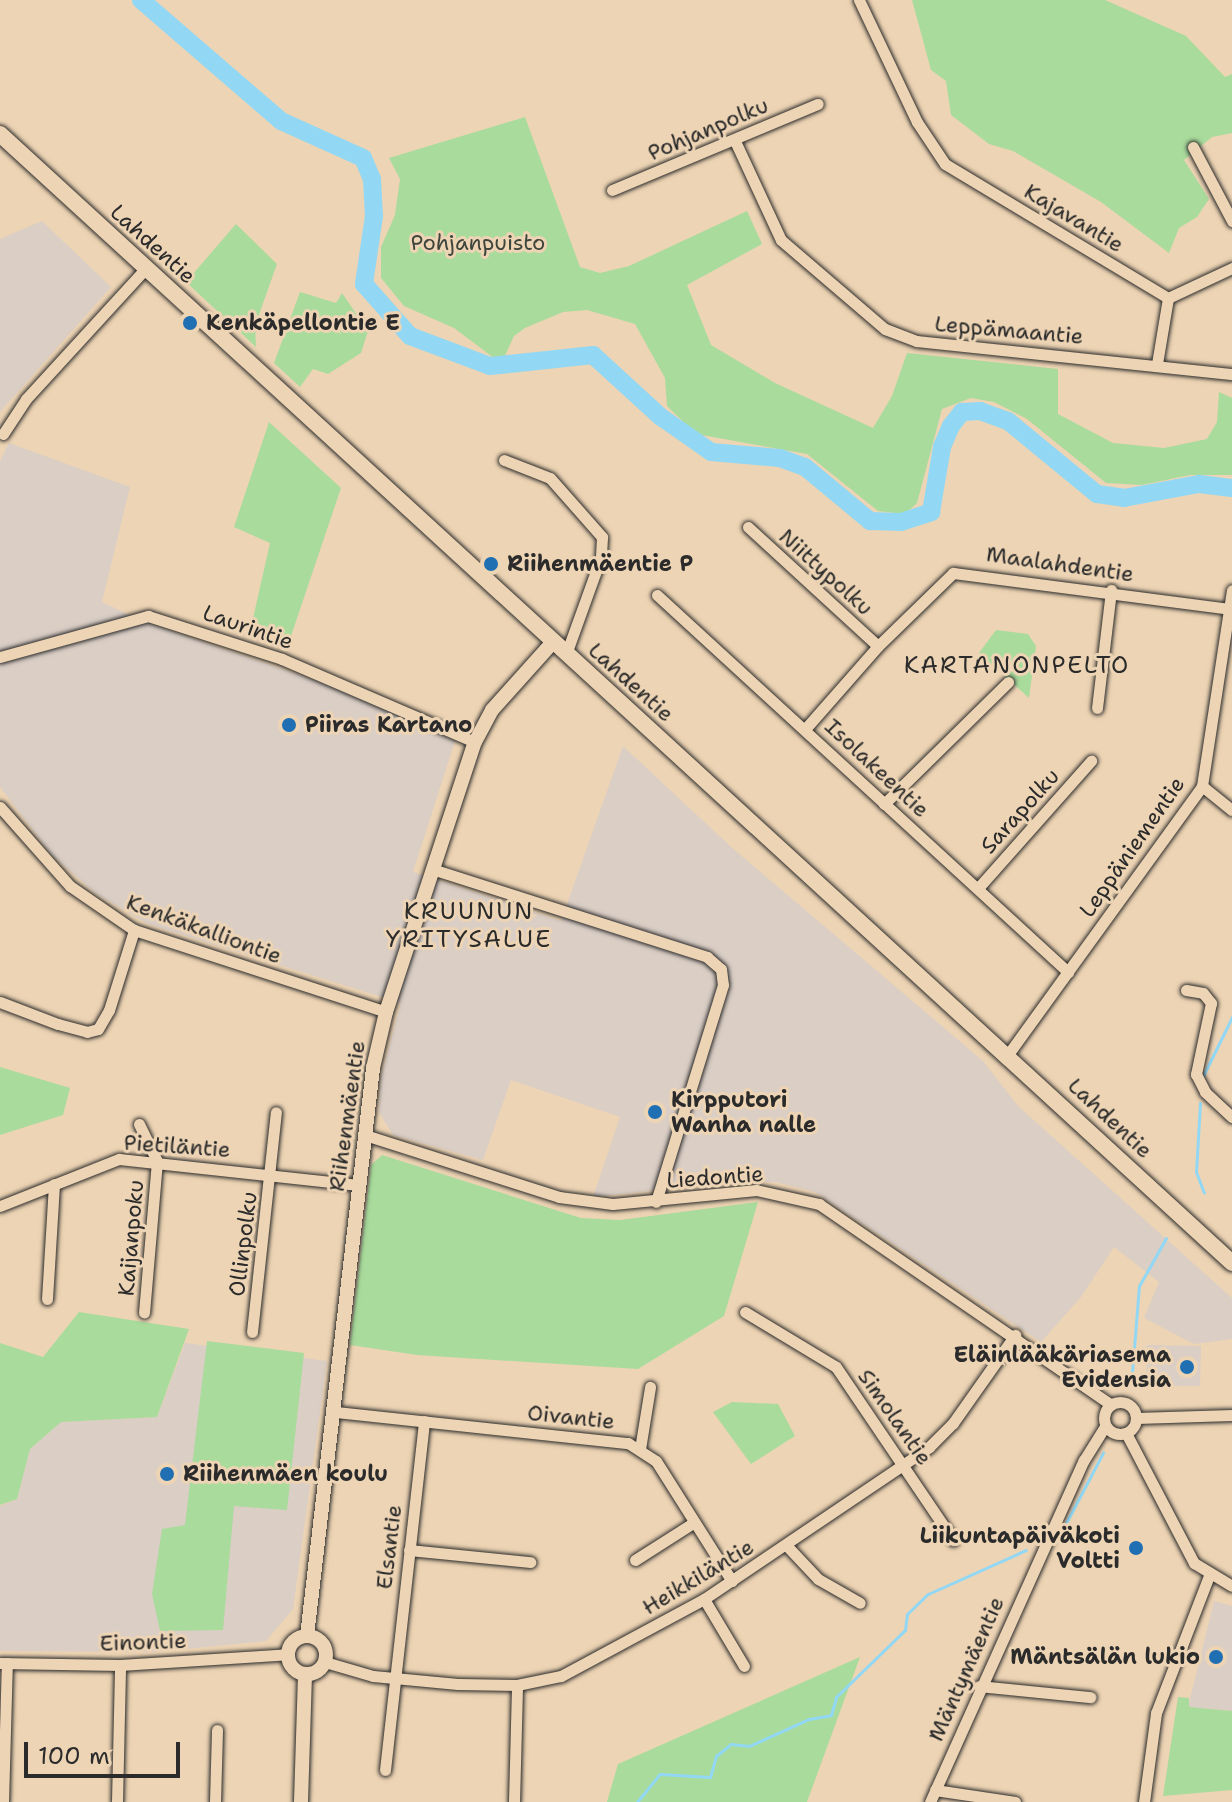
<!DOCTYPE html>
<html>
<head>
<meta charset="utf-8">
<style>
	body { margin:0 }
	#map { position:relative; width:1232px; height:1802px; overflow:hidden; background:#edd4b4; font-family:"Shantell Sans",sans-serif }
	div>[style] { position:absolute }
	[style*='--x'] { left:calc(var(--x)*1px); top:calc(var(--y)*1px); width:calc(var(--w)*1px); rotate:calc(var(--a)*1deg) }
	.built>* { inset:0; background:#dacec5 }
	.green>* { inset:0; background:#a9db9c }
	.stream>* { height:3px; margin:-1.5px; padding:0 1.5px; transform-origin:1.5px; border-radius:1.5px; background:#92d8f4 }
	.river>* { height:18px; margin:-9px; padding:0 9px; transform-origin:9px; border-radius:9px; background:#92d8f4 }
	.roads { filter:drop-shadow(0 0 2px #2b2b2b) drop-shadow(0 0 2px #2b2b2b) }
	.minor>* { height:11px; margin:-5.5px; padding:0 5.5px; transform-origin:5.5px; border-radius:5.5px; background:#edd4b4 }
	.minor>.ring { margin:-5.5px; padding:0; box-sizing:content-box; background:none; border:11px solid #edd4b4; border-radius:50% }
	.tertiary>* { height:14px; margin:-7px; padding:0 7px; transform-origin:7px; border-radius:7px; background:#edd4b4 }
	.tertiary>.ring { margin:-7px; padding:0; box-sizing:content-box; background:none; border:14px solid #edd4b4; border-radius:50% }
	.secondary>* { height:16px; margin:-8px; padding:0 8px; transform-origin:8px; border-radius:8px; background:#edd4b4 }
	.dots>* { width:22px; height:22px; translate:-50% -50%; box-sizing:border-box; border:4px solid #edd4b4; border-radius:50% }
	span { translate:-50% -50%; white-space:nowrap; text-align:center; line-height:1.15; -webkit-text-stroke:6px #edd4b4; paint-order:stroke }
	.street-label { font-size:22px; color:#2b2b2b }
	.park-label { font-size:22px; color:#3e453c }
	.poi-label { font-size:22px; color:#2b2b2b; font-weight:700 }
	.left { translate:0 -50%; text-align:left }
	.right { translate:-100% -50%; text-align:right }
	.neighbourhood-label { font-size:24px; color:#2b2b2b; letter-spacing:2px }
	.scale { position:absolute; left:24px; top:1742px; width:156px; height:36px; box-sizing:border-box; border:4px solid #2b2b2b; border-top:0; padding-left:10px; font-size:24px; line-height:28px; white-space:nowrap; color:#2b2b2b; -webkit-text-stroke:6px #edd4b4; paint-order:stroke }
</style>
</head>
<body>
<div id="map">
	<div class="built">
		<i style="clip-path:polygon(42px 221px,111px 287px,0 412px,0 239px)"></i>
		<i style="clip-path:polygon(9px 443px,130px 487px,102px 602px,144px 622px,355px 694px,455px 741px,413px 872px,561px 921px,623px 746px,730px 846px,983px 1061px,1018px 1106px,1232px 1298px,1232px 1339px,1194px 1344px,1144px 1318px,1159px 1282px,1114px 1247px,1081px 1297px,1041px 1342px,815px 1192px,776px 1182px,730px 1182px,593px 1197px,620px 1117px,511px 1080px,483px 1160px,393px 1135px,379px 1112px,381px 1077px,401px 1003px,148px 924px,95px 893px,52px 855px,0 787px,0 461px)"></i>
		<i style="clip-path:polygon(185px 1343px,327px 1361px,293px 1609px,266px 1641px,154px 1652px,0 1651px,0 1506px,17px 1499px,30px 1449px,61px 1422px,157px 1417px)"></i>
		<i style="clip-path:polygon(1147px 1345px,1201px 1346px,1200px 1386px,1146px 1386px)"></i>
		<i style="clip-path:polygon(1214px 1601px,1232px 1606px,1232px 1711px,1188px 1707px)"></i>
	</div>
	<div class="green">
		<i style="clip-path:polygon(912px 0,1105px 0,1186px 36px,1225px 77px,1232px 74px,1232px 133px,1212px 137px,1184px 160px,1209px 199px,1197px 217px,1179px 228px,1169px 253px,1101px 202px,1013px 151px,989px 144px,951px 115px,946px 81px,931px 70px)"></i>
		<i style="clip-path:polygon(525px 117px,580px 267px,600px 273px,629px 266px,747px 211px,762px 244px,687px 285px,711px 345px,775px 383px,873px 428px,892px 396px,907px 353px,1058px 369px,1058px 414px,1113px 443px,1164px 448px,1207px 439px,1217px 422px,1219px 392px,1232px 398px,1232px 475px,1190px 475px,1142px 485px,1106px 483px,1027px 419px,994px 402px,971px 398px,942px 409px,917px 503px,905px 514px,878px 511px,807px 454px,696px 434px,667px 406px,665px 378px,635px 324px,587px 310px,563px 312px,525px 328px,514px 336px,503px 360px,494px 358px,454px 328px,404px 306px,381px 278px,381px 247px,395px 215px,400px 179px,389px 158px)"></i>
		<i style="clip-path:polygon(236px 224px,277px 264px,255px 326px,256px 347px,186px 282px)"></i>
		<i style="clip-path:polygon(300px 292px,336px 303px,342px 293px,368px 331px,361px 353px,328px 374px,313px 369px,300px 387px,274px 363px)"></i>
		<i style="clip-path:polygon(269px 422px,341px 488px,290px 639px,252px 623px,270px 543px,234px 527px)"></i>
		<i style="clip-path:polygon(996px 630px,1028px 634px,1036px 646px,1029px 698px,979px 653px)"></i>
		<i style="clip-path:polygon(0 1067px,70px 1088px,63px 1115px,0 1135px)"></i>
		<i style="clip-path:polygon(382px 1155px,581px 1218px,620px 1220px,758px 1202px,724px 1316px,638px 1369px,417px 1355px,350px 1345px,371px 1165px)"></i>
		<i style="clip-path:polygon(79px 1312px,189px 1329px,157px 1417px,61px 1422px,30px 1449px,17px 1499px,0 1505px,0 1343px,43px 1357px)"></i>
		<i style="clip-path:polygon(207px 1341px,304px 1353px,287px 1510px,234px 1506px,223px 1630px,160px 1631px,152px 1594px,162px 1529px,185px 1525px)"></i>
		<i style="clip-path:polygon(732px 1402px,778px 1404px,795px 1436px,751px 1464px,713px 1412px)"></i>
		<i style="clip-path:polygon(860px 1657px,807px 1802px,607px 1802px,618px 1764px)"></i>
		<i style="clip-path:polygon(1178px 1697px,1189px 1698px,1189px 1707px,1232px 1711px,1232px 1790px,1163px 1796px)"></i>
	</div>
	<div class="stream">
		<i style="--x:1203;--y:1076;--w:66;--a:-63.8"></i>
		<i style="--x:1200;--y:1103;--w:69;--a:93.3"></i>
		<i style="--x:1196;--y:1172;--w:22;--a:69"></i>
		<i style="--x:1131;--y:1385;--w:99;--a:-85.4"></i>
		<i style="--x:1139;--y:1286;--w:55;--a:-60.6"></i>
		<i style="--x:1056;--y:1542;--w:101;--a:-62.2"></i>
		<i style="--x:637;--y:1802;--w:36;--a:-51"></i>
		<i style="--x:660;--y:1774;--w:50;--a:3.4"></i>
		<i style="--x:710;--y:1777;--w:22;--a:-74"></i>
		<i style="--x:716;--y:1756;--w:19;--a:-39"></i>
		<i style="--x:731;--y:1744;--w:18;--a:6"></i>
		<i style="--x:749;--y:1746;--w:66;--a:-24.2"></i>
		<i style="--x:809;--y:1719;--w:22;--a:-10"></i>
		<i style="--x:831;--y:1715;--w:19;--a:-74"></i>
		<i style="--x:836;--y:1697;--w:96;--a:-44.2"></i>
		<i style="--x:905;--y:1630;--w:16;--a:-83"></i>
		<i style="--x:907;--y:1614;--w:29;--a:-44"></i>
		<i style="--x:928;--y:1594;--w:107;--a:-24.2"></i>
	</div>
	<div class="river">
		<i style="--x:141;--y:0;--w:185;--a:40.8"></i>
		<i style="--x:281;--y:121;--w:90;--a:24.3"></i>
		<i style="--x:363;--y:158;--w:23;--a:67"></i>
		<i style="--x:372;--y:179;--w:37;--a:87"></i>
		<i style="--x:374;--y:216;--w:69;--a:98.4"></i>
		<i style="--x:364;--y:284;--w:69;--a:48.5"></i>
		<i style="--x:410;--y:336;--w:85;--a:20.6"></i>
		<i style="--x:490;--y:366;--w:104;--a:-6.1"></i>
		<i style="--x:593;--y:355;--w:92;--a:42.4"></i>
		<i style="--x:661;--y:417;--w:61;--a:35"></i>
		<i style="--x:711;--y:452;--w:69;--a:5"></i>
		<i style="--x:780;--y:458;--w:27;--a:20"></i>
		<i style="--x:805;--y:467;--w:85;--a:39.7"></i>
		<i style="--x:870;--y:521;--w:31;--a:2"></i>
		<i style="--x:901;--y:522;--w:32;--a:-18"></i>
		<i style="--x:931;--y:512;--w:66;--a:-80.4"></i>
		<i style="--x:942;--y:447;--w:23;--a:-67"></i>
		<i style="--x:951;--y:426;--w:18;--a:-52"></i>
		<i style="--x:962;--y:412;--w:18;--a:-3"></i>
		<i style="--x:980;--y:411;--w:30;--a:20"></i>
		<i style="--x:1008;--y:421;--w:115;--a:39.4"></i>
		<i style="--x:1097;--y:494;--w:27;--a:8"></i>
		<i style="--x:1124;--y:498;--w:76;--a:-10.6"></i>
		<i style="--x:1199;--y:484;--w:33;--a:7"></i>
	</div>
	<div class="roads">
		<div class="minor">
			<i style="--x:859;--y:0;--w:135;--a:64.6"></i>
			<i style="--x:917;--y:122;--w:50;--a:56.3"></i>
			<i style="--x:945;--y:164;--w:260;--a:31"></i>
			<i style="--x:1168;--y:298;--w:67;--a:99.5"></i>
			<i style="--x:735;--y:141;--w:109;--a:65.1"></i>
			<i style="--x:781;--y:240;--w:137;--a:40.6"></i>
			<i style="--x:885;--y:329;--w:34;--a:21"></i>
			<i style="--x:917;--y:341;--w:317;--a:6"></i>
			<i style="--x:1193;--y:147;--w:84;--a:62.2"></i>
			<i style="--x:612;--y:190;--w:223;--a:-22.7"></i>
			<i style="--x:1168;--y:298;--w:71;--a:-25.1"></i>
			<i style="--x:3;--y:434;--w:42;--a:-56.7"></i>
			<i style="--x:26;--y:399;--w:178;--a:-47.5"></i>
			<i style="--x:504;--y:460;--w:49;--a:21.4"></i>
			<i style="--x:550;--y:478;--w:79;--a:48.6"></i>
			<i style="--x:602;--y:537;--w:20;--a:93"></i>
			<i style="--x:601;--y:557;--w:103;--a:109.8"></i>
			<i style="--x:748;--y:527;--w:176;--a:42.5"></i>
			<i style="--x:657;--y:595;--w:558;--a:42.53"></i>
			<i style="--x:0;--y:657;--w:154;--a:-15.5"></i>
			<i style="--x:148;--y:616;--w:141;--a:17.8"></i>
			<i style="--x:282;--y:659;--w:210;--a:23.3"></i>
			<i style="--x:1097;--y:708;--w:119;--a:-83.2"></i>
			<i style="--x:806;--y:728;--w:109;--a:-48.7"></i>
			<i style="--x:878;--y:646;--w:105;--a:-44.2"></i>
			<i style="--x:953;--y:573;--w:281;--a:7.4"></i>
			<i style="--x:1202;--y:786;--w:38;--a:39"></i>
			<i style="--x:884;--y:804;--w:174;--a:-44.5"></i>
			<i style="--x:0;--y:807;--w:106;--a:48.5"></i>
			<i style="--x:70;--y:886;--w:78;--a:34.5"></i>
			<i style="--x:134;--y:930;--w:265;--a:18"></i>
			<i style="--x:432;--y:869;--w:289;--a:17.7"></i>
			<i style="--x:707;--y:957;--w:18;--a:41"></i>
			<i style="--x:721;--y:969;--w:16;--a:83"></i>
			<i style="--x:723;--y:985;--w:227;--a:107.2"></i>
			<i style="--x:979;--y:887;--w:169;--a:-48.4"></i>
			<i style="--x:1186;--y:990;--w:17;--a:10"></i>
			<i style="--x:1203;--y:993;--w:13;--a:51"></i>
			<i style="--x:1211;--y:1003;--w:73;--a:101.9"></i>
			<i style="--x:1196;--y:1074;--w:20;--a:63"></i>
			<i style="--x:1205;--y:1092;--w:37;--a:43"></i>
			<i style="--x:0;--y:1002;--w:62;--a:20.8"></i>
			<i style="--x:58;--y:1024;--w:30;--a:15"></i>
			<i style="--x:87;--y:1032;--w:11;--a:-15"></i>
			<i style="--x:98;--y:1029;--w:22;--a:-60"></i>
			<i style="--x:109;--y:1010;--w:84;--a:-72.6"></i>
			<i style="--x:1009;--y:1053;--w:329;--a:-54.1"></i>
			<i style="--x:1202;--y:786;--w:198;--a:-81.3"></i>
			<i style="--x:139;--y:1124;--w:41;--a:64.1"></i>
			<i style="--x:157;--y:1161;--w:152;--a:94.9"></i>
			<i style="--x:365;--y:1135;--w:204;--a:17.7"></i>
			<i style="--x:559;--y:1197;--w:54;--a:7.4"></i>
			<i style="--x:613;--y:1204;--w:144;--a:-5.6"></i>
			<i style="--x:756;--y:1190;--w:65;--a:12.5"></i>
			<i style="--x:819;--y:1204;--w:354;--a:34.5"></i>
			<i style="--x:0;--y:1206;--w:128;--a:-21.6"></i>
			<i style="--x:119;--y:1159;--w:241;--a:6.2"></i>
			<i style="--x:47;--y:1299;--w:115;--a:-86.5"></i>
			<i style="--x:745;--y:1312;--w:106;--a:31.1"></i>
			<i style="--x:836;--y:1367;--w:209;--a:55.9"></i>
			<i style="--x:252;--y:1332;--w:221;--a:-83.8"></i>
			<i class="ring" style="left:1104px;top:1402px;width:21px;height:21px"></i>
			<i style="--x:336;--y:1412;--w:294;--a:6.1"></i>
			<i style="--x:628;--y:1443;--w:33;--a:33"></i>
			<i style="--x:656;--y:1461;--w:142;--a:57.7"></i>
			<i style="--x:1136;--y:1418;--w:96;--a:-1.8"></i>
			<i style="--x:1126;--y:1433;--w:147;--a:62.4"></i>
			<i style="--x:1194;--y:1563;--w:44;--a:31.2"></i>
			<i style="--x:640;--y:1449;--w:63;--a:-80.8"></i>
			<i style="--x:787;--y:1546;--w:45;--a:46.8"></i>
			<i style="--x:818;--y:1579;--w:48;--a:29.7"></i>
			<i style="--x:409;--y:1550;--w:122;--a:5.7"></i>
			<i style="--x:635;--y:1560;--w:69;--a:-32.5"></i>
			<i style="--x:704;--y:1599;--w:78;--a:59.2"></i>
			<i style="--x:325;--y:1662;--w:50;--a:16.3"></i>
			<i style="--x:373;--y:1676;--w:85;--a:5.4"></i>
			<i style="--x:458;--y:1684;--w:59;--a:1"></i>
			<i style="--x:517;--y:1685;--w:45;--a:-11.6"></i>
			<i style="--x:561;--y:1676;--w:162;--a:-28.3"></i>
			<i style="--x:704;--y:1599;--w:272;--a:-34"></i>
			<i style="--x:929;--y:1447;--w:34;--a:-45"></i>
			<i style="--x:953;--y:1423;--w:108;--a:-54.8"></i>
			<i style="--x:0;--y:1663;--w:120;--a:1"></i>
			<i style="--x:120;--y:1665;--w:168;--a:-3.7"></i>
			<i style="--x:979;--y:1686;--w:112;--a:5.7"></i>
			<i style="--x:385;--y:1770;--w:351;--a:-83.6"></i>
			<i style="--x:935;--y:1790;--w:81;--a:8.5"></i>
			<i style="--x:3;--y:1802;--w:139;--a:-88.4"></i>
			<i style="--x:117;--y:1802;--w:137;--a:-88.7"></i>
			<i style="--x:215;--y:1802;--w:72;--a:-88.4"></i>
			<i style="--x:514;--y:1802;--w:117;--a:-88.5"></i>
			<i style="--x:930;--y:1802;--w:375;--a:-65.8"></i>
			<i style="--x:1084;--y:1460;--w:40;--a:-58"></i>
			<i style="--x:1144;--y:1802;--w:90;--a:-82.3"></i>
			<i style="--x:1156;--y:1713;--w:147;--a:-68.9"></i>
		</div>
		<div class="tertiary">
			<i style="--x:307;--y:1636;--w:572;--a:-83.37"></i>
			<i style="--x:373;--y:1068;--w:57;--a:-76.9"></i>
			<i style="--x:386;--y:1012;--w:284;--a:-71.8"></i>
			<i style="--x:475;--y:742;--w:36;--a:-62"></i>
			<i style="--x:492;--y:710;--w:91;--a:-48.1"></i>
			<i class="ring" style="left:288px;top:1636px;width:24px;height:24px"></i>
			<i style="--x:301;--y:1802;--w:128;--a:-88.2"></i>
		</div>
		<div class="secondary">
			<i style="--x:0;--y:134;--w:1671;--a:42.5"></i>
		</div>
	</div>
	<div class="dots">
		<i style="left:190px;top:323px;background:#1f6fb2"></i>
		<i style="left:491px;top:564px;background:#1f6fb2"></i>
		<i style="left:289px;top:725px;background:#1f6fb2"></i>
		<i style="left:655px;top:1112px;background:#1f6fb2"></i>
		<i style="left:1187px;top:1367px;background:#1f6fb2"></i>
		<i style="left:167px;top:1474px;background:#1f6fb2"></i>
		<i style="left:1136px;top:1548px;background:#1f6fb2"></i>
		<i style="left:1216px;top:1657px;background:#1f6fb2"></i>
	</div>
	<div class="street-label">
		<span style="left:708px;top:129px;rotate:-23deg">Pohjanpolku</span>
		<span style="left:1074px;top:218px;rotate:31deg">Kajavantie</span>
		<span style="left:153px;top:244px;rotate:42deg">Lahdentie</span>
		<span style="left:1009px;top:330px;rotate:5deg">Leppämaantie</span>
		<span style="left:1060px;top:564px;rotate:8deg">Maalahdentie</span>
		<span style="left:826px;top:572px;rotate:42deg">Niittypolku</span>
		<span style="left:248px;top:627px;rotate:19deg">Laurintie</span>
		<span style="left:631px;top:682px;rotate:42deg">Lahdentie</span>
		<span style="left:877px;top:768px;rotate:43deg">Isolakeentie</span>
		<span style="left:1020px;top:811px;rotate:-48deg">Sarapolku</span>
		<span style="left:1132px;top:847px;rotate:-55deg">Leppäniementie</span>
		<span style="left:204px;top:929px;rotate:20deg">Kenkäkalliontie</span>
		<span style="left:347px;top:1116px;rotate:-82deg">Riihenmäentie</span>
		<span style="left:1110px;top:1118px;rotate:43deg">Lahdentie</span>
		<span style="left:177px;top:1146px;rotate:4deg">Pietiläntie</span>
		<span style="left:715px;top:1177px;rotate:-4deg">Liedontie</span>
		<span style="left:131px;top:1238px;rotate:-85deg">Kaijanpoku</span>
		<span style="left:243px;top:1244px;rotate:-83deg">Ollinpolku</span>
		<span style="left:571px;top:1417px;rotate:6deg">Oivantie</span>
		<span style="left:895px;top:1417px;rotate:55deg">Simolantie</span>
		<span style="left:389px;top:1547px;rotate:-83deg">Elsantie</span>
		<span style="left:698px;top:1577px;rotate:-31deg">Heikkiläntie</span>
		<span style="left:143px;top:1642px;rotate:-2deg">Einontie</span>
		<span style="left:966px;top:1669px;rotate:-66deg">Mäntymäentie</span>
	</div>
	<div class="park-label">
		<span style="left:478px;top:243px">Pohjanpuisto</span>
	</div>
	<div class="poi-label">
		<span class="left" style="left:206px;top:323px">Kenkäpellontie E</span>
		<span class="left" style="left:507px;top:564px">Riihenmäentie P</span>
		<span class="left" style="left:305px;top:725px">Piiras Kartano</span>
		<span class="left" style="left:671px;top:1112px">Kirpputori<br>Wanha nalle</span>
		<span class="right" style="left:1171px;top:1367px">Eläinlääkäriasema<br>Evidensia</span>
		<span class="left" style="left:183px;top:1474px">Riihenmäen koulu</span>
		<span class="right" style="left:1120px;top:1548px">Liikuntapäiväkoti<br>Voltti</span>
		<span class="right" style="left:1200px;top:1657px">Mäntsälän lukio</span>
	</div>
	<div class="neighbourhood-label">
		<span style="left:1017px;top:666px">KARTANONPELTO</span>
		<span style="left:469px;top:926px">KRUUNUN<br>YRITYSALUE</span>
	</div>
	<div class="scale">100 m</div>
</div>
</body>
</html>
